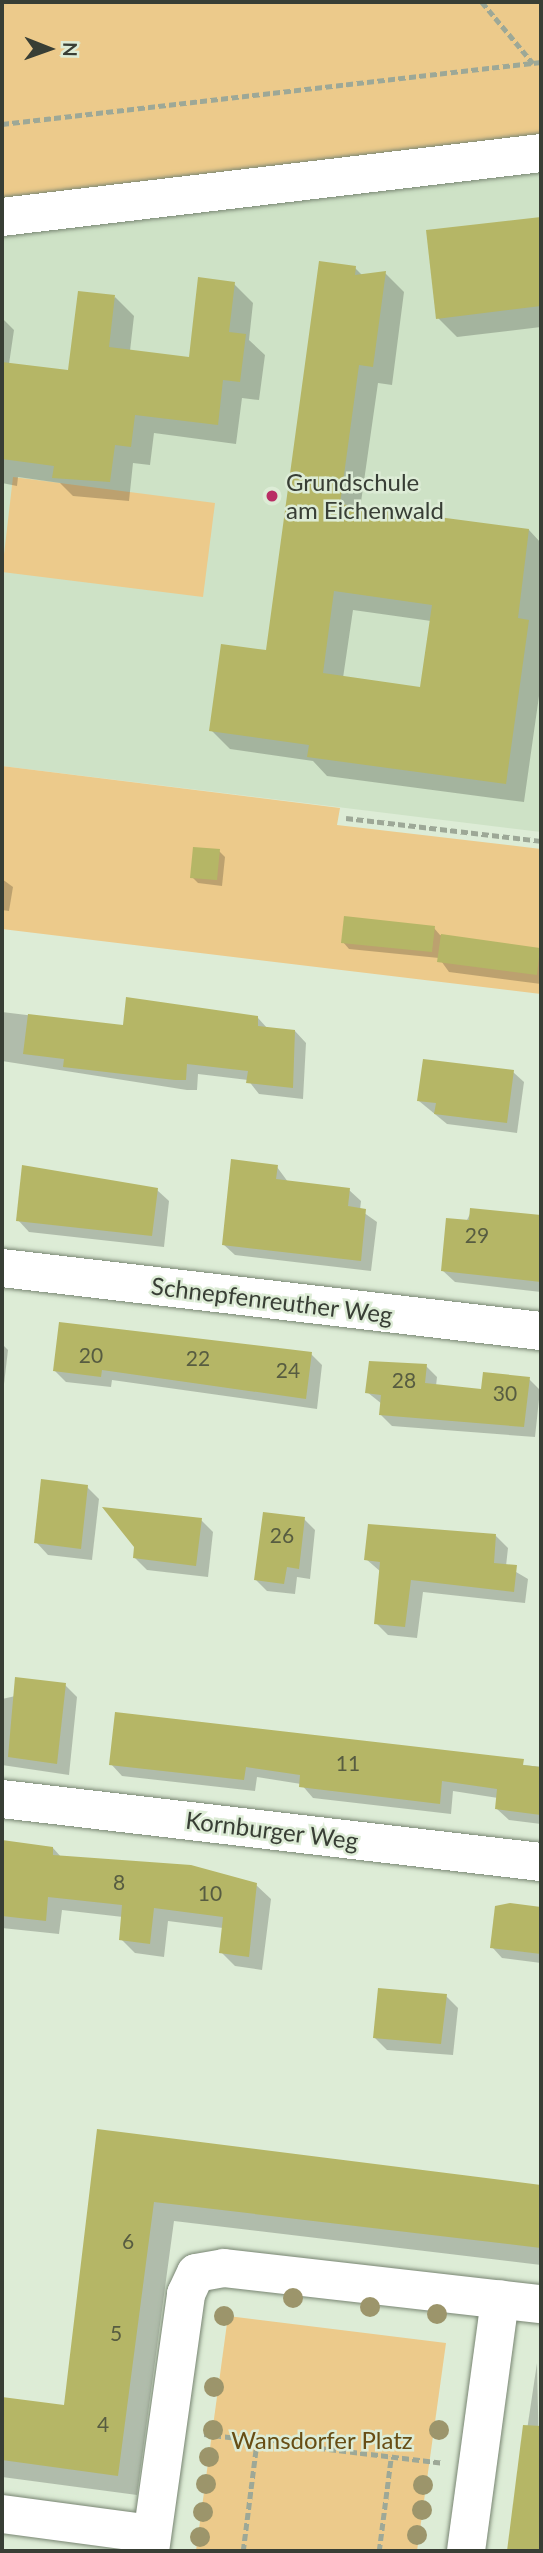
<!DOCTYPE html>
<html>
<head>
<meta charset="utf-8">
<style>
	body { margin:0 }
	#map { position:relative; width:543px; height:2553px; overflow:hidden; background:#ddecd6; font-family:Lato,sans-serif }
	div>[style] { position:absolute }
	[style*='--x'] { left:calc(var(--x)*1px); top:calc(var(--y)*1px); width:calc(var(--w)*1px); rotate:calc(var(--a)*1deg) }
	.built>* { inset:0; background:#cee2c6 }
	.green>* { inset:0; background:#ecca8b }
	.shadow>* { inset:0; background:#0003 }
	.building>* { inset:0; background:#b5b666 }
	.path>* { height:4.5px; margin-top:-2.25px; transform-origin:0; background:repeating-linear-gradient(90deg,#9da897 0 7px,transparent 0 10.5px) }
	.roads { filter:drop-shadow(0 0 2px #788572) drop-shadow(0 0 2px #788572) }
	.minor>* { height:38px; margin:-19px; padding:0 19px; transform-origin:19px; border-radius:19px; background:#fff }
	.trees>* { width:20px; height:20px; margin:-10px; border-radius:50%; background:#9c956b }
	.dots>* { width:19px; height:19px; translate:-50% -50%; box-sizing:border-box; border:4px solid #ddecd6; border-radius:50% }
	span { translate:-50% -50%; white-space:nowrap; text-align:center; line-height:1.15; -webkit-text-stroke:5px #ddecd6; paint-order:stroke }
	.number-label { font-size:21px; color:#575c41 }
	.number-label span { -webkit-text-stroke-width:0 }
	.poi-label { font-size:24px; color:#383e35 }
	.left { translate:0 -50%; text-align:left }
	.street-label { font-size:24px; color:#383e35 }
	.park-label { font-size:24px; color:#674d14 }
	.frame { position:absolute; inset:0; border:4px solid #383e35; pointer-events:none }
	.north { position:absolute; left:14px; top:14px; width:70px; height:70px; -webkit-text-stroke:5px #ddecd6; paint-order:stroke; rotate:91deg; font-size:19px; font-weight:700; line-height:28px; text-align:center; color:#383e35 }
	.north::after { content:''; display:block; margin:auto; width:24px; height:32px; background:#383e35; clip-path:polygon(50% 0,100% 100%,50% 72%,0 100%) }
</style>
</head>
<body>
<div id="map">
	<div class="built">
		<i style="clip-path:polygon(541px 160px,541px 832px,2px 766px,2px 226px)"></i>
	</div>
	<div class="green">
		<i style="clip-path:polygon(2px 2px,541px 2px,541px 160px,2px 227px)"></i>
		<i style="clip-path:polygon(13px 477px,215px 503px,203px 597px,2px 572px)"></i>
		<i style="clip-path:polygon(2px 766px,340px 808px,337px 825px,541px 849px,541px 994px,2px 929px)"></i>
		<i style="clip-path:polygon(228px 2316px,446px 2343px,417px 2551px,196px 2551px)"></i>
	</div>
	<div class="shadow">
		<i style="clip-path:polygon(541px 218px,541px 327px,457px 337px,438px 318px,428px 232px)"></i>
		<i style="clip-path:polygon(evenodd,355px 268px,363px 276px,385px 273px,404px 292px,392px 385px,378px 383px,360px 509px,529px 530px,541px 543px,541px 682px,524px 802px,327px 776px,313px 761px,230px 749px,211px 730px,268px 652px,355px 268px,353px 610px,431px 621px,421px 689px,343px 678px,353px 610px)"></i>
		<i style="clip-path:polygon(234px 284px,253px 303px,249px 340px,265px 355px,259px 400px,242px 398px,236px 444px,154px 433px,150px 465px,133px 463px,129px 501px,73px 496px,60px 483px,18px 477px,17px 486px,2px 483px,2px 318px,14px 330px,9px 364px,69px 372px,115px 297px,134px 316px,130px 351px,190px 359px)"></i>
		<i style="clip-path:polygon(219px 851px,225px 857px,222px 886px,198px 883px,192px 877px)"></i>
		<i style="clip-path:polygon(2px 879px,13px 887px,9px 911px,2px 910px)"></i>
		<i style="clip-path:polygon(434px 928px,440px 935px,539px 950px,541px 984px,449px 972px,439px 958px,349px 949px,343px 942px)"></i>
		<i style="clip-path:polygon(2px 1012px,125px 1027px,258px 1018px,268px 1029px,295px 1031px,306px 1043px,303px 1099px,259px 1094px,248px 1080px,198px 1074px,197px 1090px,187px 1090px,2px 1061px)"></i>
		<i style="clip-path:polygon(513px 1072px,524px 1082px,517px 1133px,447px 1124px,419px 1101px)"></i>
		<i style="clip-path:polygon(23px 1167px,157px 1190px,169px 1201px,164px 1247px,29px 1232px,18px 1220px)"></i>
		<i style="clip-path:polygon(277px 1167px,288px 1182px,349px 1190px,361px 1201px,360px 1210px,377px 1222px,371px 1271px,235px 1255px,223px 1244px)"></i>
		<i style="clip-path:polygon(472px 1210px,541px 1217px,541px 1292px,455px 1282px,442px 1270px)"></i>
		<i style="clip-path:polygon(2px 1344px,8px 1350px,2px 1401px)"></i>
		<i style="clip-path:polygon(311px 1354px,322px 1365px,317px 1409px,112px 1380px,111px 1387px,66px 1382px,55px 1371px)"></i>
		<i style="clip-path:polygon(426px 1366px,437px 1377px,436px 1386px,482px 1391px,529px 1379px,540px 1390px,535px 1437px,392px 1426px,381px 1415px,382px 1404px,367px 1392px)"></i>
		<i style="clip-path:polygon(87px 1487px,99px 1499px,92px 1560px,48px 1555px,36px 1542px)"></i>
		<i style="clip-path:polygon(304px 1519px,315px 1530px,310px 1579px,297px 1577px,295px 1594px,267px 1591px,256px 1580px)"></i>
		<i style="clip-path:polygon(201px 1520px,213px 1532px,208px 1577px,147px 1570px,135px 1558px)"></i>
		<i style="clip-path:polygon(496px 1536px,508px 1548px,506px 1566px,528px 1579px,525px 1603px,423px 1592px,417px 1638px,388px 1635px,376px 1623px,381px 1572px,366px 1559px)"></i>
		<i style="clip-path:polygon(65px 1685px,77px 1697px,69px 1775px,2px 1765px,2px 1699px)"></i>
		<i style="clip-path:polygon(117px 1714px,541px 1767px,541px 1824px,509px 1820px,497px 1809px,498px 1798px,453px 1791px,451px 1814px,313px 1798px,301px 1784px,257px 1777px,255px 1791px,122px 1776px,111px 1764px)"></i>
		<i style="clip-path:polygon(3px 1842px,53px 1848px,62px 1858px,256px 1885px,271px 1899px,262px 1970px,235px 1966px,221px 1952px,223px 1928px,168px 1921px,164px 1957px,135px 1953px,121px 1939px,123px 1917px,62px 1910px,59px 1934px,2px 1928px)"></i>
		<i style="clip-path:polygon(496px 1908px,541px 1910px,541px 1963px,502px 1958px,492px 1947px)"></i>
		<i style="clip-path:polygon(446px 1996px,458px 2008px,453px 2055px,387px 2050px,374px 2037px)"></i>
		<i style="clip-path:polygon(98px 2131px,541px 2186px,541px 2265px,174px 2221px,137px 2495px,2px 2477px,2px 2398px,65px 2407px)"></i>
		<i style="clip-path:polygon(537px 2363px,541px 2551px,509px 2551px)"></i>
	</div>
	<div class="building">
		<i style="clip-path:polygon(541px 217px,541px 306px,436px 319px,426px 230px)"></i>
		<i style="clip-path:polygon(evenodd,319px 261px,356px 266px,355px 275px,386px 271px,373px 367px,359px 365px,340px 504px,529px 529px,518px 618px,529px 620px,506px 784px,307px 757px,309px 745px,209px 731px,221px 644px,266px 650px,319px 261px,334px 591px,432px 605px,420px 687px,323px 673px,334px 591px)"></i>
		<i style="clip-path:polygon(198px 277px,235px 282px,229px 332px,246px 334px,240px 382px,223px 380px,218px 425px,135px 415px,131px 447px,115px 445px,110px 482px,52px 478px,54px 466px,2px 459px,2px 362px,68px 370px,78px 291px,115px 295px,109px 347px,189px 357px)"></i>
		<i style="clip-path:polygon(193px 847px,220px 849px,217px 880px,190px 878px)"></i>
		<i style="clip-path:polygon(344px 916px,435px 926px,432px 952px,341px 943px)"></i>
		<i style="clip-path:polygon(441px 934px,540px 948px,537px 975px,437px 962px)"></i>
		<i style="clip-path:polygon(126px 997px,258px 1016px,258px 1026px,295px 1030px,293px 1088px,246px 1083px,248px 1071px,187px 1064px,186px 1080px,175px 1080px,63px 1067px,64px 1059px,23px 1054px,28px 1014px,123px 1025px)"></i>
		<i style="clip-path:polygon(423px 1059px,514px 1070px,507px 1123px,434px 1114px,436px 1103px,417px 1101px)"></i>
		<i style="clip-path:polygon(231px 1159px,278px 1165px,276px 1179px,350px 1188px,348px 1206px,366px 1209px,361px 1261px,222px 1245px)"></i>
		<i style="clip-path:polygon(22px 1165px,158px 1188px,152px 1236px,16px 1221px)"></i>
		<i style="clip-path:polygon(470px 1208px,541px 1215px,541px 1282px,441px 1271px,446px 1218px,469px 1220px)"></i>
		<i style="clip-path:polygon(59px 1322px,312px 1352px,306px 1399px,102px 1370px,101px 1377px,53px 1371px)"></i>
		<i style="clip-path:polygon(369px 1361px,427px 1364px,425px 1383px,481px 1389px,483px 1372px,530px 1377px,524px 1427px,379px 1415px,381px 1395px,365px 1393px)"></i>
		<i style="clip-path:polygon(41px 1479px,88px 1485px,81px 1549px,34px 1543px)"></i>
		<i style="clip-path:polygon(102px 1507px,202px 1518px,196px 1566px,133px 1558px,134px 1547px)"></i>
		<i style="clip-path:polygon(263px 1512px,305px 1517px,299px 1569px,287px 1567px,284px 1584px,254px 1580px)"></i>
		<i style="clip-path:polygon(368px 1524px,496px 1534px,494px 1563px,517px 1565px,514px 1592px,411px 1580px,405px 1627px,374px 1624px,380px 1562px,364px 1560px)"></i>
		<i style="clip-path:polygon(15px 1677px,66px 1683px,57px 1764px,8px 1757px)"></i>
		<i style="clip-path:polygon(115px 1712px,524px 1759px,523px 1765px,541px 1767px,541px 1815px,495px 1809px,497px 1789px,442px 1781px,440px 1804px,299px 1787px,300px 1775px,246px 1767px,244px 1780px,109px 1765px)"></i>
		<i style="clip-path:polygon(2px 1840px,53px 1847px,53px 1855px,191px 1865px,257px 1883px,249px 1957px,219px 1953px,223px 1917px,154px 1908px,150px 1944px,119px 1940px,122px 1905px,48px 1897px,46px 1921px,2px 1916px)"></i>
		<i style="clip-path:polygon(510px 1903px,541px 1907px,541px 1954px,490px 1948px,495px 1906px)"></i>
		<i style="clip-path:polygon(378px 1988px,447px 1994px,441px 2044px,373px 2038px)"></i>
		<i style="clip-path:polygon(97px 2129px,541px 2185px,541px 2248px,154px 2202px,118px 2476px,2px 2460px,2px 2397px,64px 2405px)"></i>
		<i style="clip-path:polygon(523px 2425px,541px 2426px,541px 2551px,507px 2551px)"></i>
	</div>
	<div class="path">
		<i style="--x:482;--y:2;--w:80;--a:50.1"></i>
		<i style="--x:2;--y:124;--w:543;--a:-6.56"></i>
		<i style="--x:346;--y:818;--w:196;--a:6.7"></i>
		<i style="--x:204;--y:2434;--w:240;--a:6.9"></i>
		<i style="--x:243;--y:2551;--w:112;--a:-82.8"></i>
		<i style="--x:379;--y:2551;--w:95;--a:-82.7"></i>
	</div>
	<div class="roads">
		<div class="minor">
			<i style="--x:2;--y:217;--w:543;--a:-6.77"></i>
			<i style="--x:2;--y:1268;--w:543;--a:6.67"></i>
			<i style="--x:2;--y:1799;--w:543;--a:6.67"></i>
			<i style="--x:2;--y:2514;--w:151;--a:7.6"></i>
			<i style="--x:150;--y:2551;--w:260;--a:-82"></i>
			<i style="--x:186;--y:2294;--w:23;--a:-65"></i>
			<i style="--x:196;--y:2273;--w:28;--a:-10"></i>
			<i style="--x:224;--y:2268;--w:319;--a:6.5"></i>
			<i style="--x:466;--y:2551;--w:254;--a:-82.3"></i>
		</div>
	</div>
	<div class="trees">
		<i style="left:293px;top:2298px"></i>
		<i style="left:370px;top:2307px"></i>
		<i style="left:437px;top:2314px"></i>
		<i style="left:224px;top:2316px"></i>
		<i style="left:214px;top:2387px"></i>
		<i style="left:213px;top:2430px"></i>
		<i style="left:439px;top:2430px"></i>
		<i style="left:209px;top:2457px"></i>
		<i style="left:206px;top:2484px"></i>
		<i style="left:423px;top:2485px"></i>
		<i style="left:422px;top:2510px"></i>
		<i style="left:203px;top:2512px"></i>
		<i style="left:417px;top:2535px"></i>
		<i style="left:200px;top:2537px"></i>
	</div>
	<div class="dots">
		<i style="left:272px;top:496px;background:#b92d64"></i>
	</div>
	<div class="number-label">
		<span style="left:477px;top:1235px">29</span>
		<span style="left:91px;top:1355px">20</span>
		<span style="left:198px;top:1358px">22</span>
		<span style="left:288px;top:1370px">24</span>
		<span style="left:404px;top:1380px">28</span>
		<span style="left:505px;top:1393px">30</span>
		<span style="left:282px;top:1535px">26</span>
		<span style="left:348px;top:1763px">11</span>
		<span style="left:119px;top:1882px">8</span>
		<span style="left:210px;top:1893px">10</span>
		<span style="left:128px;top:2241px">6</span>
		<span style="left:116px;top:2333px">5</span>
		<span style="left:103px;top:2424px">4</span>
	</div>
	<div class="poi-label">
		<span class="left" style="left:286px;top:496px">Grundschule<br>am Eichenwald</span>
	</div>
	<div class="street-label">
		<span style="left:272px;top:1300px;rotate:7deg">Schnepfenreuther Weg</span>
		<span style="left:272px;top:1830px;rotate:7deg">Kornburger Weg</span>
	</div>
	<div class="park-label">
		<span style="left:322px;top:2440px">Wansdorfer Platz</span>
	</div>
	<div class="frame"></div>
	<div class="north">N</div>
</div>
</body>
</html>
